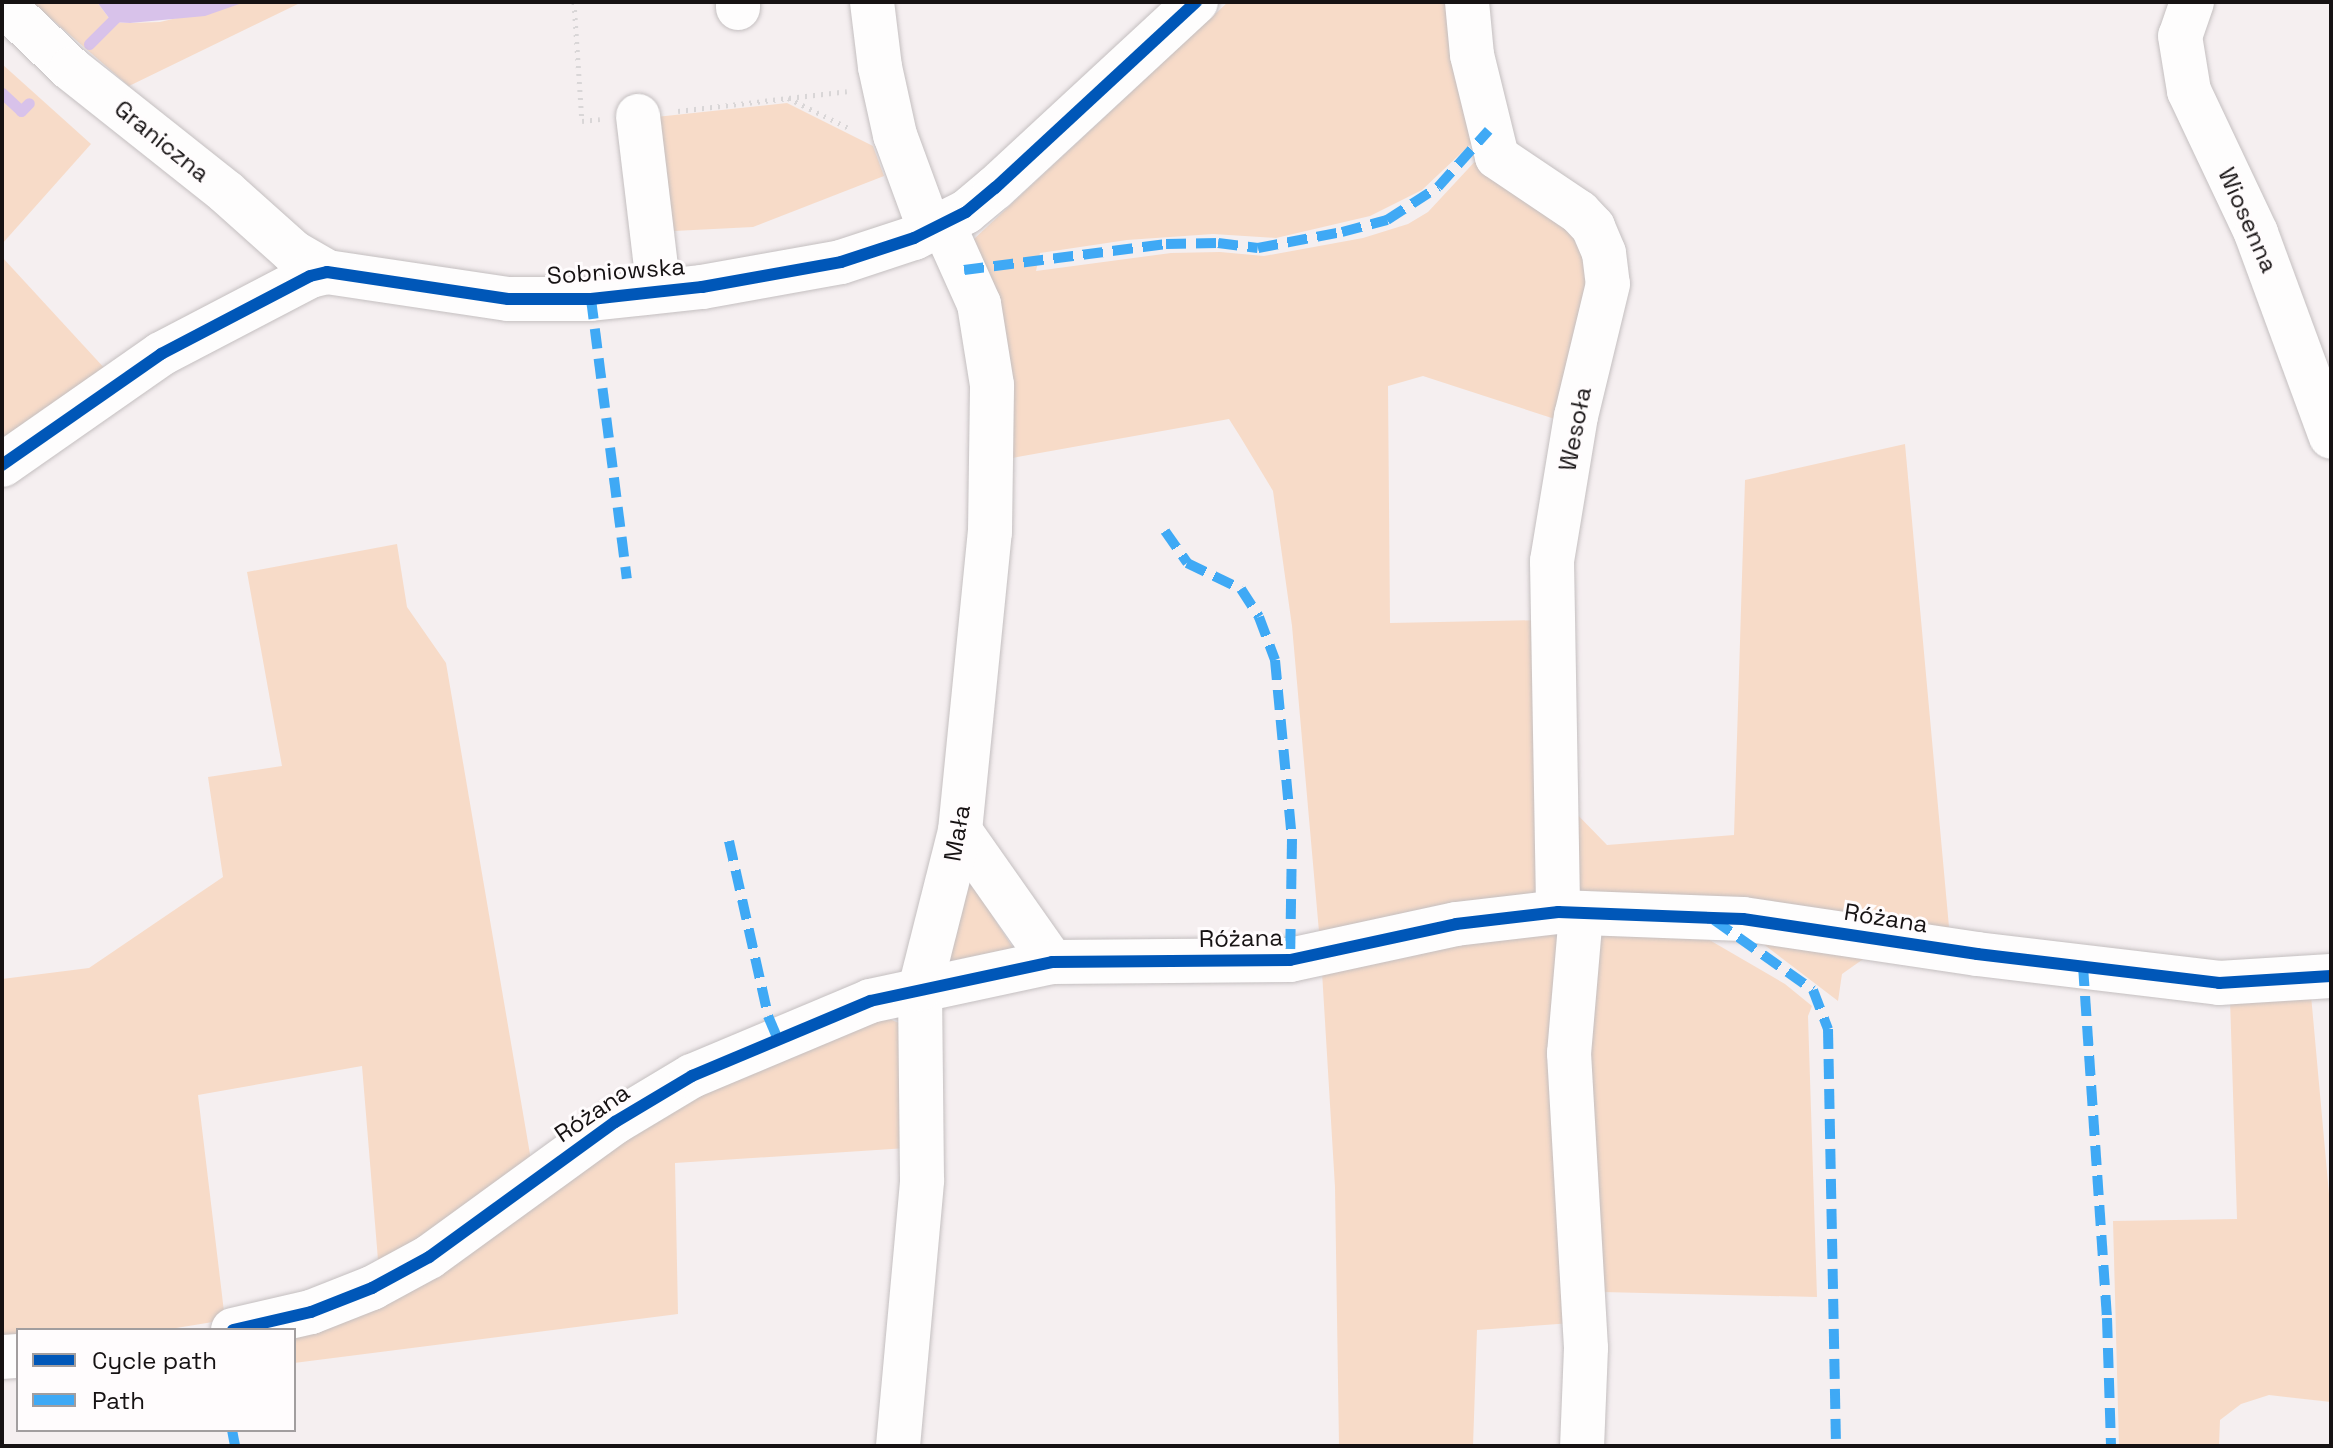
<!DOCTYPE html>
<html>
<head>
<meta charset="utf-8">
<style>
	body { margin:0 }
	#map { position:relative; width:2333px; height:1448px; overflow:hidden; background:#f5eff0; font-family:"Space Grotesk",sans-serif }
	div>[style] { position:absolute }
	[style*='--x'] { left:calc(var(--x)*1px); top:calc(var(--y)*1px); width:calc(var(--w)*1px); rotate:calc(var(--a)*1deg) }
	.green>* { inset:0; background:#f7dbc8 }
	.water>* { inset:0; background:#d8c2ea }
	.stream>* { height:11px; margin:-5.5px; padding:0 5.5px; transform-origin:5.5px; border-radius:5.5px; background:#d8c2ea }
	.path>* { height:5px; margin-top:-2.5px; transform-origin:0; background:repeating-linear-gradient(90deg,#d9d6d7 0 2px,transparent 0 8px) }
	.roads { filter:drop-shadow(0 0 2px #c4bfc0) drop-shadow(0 0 2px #c4bfc0) }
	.minor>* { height:44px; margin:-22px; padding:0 22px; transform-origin:22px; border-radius:22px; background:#fefdfd }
	.quiet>* { height:10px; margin-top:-5px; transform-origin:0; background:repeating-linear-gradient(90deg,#3fa9f5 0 20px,transparent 0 30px) }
	.cycleway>* { height:12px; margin:-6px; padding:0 6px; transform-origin:6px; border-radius:6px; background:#0057b8 }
	span { translate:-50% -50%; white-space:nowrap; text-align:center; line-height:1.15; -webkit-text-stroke:6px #fffcfd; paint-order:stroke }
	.street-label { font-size:24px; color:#161213 }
	.frame { position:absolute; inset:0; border:4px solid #161213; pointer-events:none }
	.legend { position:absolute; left:16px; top:1328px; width:280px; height:104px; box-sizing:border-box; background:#fffcfd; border:2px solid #a29e9f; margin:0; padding:10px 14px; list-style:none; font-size:24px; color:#161213 }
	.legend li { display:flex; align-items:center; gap:16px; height:40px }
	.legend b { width:40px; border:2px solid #a29e9f }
</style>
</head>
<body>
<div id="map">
	<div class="green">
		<i style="clip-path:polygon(32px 2px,97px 2px,112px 22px,130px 23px,160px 22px,245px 2px,302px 2px,129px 86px)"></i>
		<i style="clip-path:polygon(1228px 2px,1449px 2px,1476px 139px,1422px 190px,1370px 216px,1276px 238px,1213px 234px,1127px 240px,1040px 253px,1036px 271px,1171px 253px,1220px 252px,1264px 256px,1363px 238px,1408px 224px,1428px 212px,1480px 156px,1564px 218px,1596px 285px,1564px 422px,1423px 376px,1388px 386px,1390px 623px,1544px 620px,1550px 896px,1320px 943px,1292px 626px,1273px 491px,1241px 438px,1229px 419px,1012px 458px,974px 239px)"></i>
		<i style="clip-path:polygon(2px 64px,91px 144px,2px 244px)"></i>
		<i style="clip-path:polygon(787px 103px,873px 146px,884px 176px,753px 227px,674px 231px,656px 117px)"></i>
		<i style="clip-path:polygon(2px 257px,107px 371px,2px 442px)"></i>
		<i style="clip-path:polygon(1905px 444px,1949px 927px,1918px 937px,1583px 897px,1572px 877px,1568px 805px,1607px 845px,1734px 835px,1745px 480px)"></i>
		<i style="clip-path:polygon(397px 544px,407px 607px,446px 663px,531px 1160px,379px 1272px,362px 1066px,198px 1095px,225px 1320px,164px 1330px,18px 1330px,18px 1346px,2px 1348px,2px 979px,89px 968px,223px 877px,208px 777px,282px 766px,247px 572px)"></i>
		<i style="clip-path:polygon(968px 878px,1013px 948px,935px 964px)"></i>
		<i style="clip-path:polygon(1553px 930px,1560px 940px,1572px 1323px,1477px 1330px,1473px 1446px,1339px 1446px,1335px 1187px,1322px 972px,1382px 952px)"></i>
		<i style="clip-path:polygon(1745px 930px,1876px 950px,1842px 974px,1838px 1001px)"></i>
		<i style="clip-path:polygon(1611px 932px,1706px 938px,1785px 984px,1812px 1006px,1808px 1016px,1817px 1297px,1602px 1292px,1584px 1141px,1593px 937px)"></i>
		<i style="clip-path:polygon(2311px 995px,2331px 1216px,2331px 1402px,2269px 1395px,2241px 1404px,2220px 1420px,2219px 1446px,2119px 1446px,2113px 1221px,2237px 1219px,2230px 999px)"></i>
		<i style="clip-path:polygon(874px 1019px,892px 1020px,907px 1027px,907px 1148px,675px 1163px,678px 1314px,294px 1363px,294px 1330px,656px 1111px)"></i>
	</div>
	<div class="water">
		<i style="clip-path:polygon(97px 2px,245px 2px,205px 16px,130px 23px,112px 22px)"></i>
	</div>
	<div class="stream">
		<i style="--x:89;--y:44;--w:59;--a:-45"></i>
		<i style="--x:2;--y:93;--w:26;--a:43"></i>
		<i style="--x:21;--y:111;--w:11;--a:-45"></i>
	</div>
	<div class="path">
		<i style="--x:574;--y:2;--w:119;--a:86.2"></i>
		<i style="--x:582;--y:121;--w:18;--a:-6"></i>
		<i style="--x:788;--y:98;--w:70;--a:26.2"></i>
		<i style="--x:678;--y:111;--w:170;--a:-6.7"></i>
	</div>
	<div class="roads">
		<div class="minor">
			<i style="--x:738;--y:2;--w:6;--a:90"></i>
			<i style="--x:872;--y:2;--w:65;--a:83"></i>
			<i style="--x:880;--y:67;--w:70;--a:77.6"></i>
			<i style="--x:895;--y:135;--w:101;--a:69.8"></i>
			<i style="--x:1467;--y:2;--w:53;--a:84.6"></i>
			<i style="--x:1472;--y:55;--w:105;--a:76.2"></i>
			<i style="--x:1497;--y:157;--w:99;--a:33.9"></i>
			<i style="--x:1579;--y:212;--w:21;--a:47"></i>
			<i style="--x:1593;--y:227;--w:28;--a:67"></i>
			<i style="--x:1604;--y:253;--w:31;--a:83"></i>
			<i style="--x:1608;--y:284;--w:136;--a:103.6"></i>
			<i style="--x:1576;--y:416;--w:147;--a:99.4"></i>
			<i style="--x:1552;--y:561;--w:351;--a:89"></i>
			<i style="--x:2192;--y:2;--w:36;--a:109"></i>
			<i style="--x:2180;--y:36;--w:56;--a:80.7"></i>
			<i style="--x:2189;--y:91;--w:157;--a:64.7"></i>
			<i style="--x:2256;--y:233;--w:217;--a:69.8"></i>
			<i style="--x:2;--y:3;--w:95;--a:43.7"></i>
			<i style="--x:71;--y:69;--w:198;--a:38.4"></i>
			<i style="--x:226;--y:192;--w:90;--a:41.8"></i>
			<i style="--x:293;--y:252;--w:39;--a:30"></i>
			<i style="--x:638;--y:116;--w:176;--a:83.2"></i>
			<i style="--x:2;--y:465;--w:194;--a:-34.9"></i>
			<i style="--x:161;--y:354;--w:168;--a:-27.6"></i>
			<i style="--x:310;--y:276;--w:17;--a:-13"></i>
			<i style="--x:327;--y:272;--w:183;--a:8.5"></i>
			<i style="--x:508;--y:299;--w:83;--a:0"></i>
			<i style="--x:591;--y:299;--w:112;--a:-6.2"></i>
			<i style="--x:702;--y:287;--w:141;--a:-10.2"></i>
			<i style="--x:841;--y:262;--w:77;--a:-18.2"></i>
			<i style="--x:914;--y:238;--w:58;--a:-26.6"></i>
			<i style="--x:966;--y:212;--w:38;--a:-40"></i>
			<i style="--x:995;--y:188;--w:274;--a:-42.8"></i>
			<i style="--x:960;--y:831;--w:160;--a:54.9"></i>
			<i style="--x:1581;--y:914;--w:140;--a:94.9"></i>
			<i style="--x:1569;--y:1053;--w:295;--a:86.7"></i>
			<i style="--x:1586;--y:1348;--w:98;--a:92.3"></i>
			<i style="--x:233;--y:1330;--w:80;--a:-13"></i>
			<i style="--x:311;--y:1312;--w:66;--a:-21.5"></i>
			<i style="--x:372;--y:1288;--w:65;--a:-28.5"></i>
			<i style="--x:429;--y:1257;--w:230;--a:-36"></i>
			<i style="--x:615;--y:1122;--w:90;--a:-30.9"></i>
			<i style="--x:692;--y:1076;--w:193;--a:-22.8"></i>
			<i style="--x:870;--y:1001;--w:186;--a:-12.1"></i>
			<i style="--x:1052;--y:962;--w:238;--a:-0.5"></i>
			<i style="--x:1290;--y:960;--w:170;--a:-12.2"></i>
			<i style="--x:1456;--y:924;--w:103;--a:-6.7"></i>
			<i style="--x:1558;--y:912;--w:185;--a:2.2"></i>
			<i style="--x:1743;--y:919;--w:237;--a:8.5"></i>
			<i style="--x:1977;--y:954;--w:244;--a:6.8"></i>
			<i style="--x:2219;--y:983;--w:112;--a:-3.6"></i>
			<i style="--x:2;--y:1357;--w:16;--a:-4"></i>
			<i style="--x:898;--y:1446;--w:267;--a:-84.8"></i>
			<i style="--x:922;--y:1180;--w:191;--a:-90.6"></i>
			<i style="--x:920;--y:989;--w:163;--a:-75.8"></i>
			<i style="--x:960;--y:831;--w:301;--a:-84.3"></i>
			<i style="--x:990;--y:532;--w:147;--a:-89.2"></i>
			<i style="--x:992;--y:385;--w:82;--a:-99.1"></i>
			<i style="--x:979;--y:304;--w:88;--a:-114.2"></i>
		</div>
	</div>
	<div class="quiet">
		<i style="--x:964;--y:270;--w:204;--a:-7.3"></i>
		<i style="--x:1166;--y:244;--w:52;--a:-1.1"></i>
		<i style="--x:1218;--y:243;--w:40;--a:7.1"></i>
		<i style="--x:1258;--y:248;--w:86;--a:-10.8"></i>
		<i style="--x:1342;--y:232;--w:47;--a:-14.9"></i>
		<i style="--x:1387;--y:220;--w:61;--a:-32.9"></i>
		<i style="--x:1438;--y:187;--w:76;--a:-48.2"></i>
		<i style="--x:591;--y:299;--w:282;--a:82.7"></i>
		<i style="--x:1165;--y:531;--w:39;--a:55"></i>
		<i style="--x:1187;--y:563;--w:60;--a:25.7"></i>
		<i style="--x:1241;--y:589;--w:33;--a:57"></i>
		<i style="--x:1259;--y:617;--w:46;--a:69.6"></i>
		<i style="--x:1275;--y:660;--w:180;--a:84.6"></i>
		<i style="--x:1292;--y:839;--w:121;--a:90.9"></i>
		<i style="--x:729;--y:841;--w:179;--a:77.4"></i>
		<i style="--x:768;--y:1016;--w:25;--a:67"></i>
		<i style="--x:1714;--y:920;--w:121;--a:35.3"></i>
		<i style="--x:1813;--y:990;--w:42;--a:69"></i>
		<i style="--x:1828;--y:1029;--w:417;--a:88.9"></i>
		<i style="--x:2083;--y:966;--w:353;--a:86.1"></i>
		<i style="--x:2107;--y:1318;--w:128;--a:88.2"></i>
		<i style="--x:232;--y:1430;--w:16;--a:79"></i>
	</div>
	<div class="cycleway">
		<i style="--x:2;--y:465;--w:194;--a:-34.9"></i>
		<i style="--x:161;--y:354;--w:168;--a:-27.6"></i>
		<i style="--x:310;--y:276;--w:17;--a:-13"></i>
		<i style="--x:327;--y:272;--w:183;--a:8.5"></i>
		<i style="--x:508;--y:299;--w:83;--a:0"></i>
		<i style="--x:591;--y:299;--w:112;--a:-6.2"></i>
		<i style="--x:702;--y:287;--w:141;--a:-10.2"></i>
		<i style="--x:841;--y:262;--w:77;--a:-18.2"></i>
		<i style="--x:914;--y:238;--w:58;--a:-26.6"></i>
		<i style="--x:966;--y:212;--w:38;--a:-40"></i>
		<i style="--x:995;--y:188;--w:274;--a:-42.8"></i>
		<i style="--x:233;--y:1330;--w:80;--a:-13"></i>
		<i style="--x:311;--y:1312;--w:66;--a:-21.5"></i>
		<i style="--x:372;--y:1288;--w:65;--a:-28.5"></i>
		<i style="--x:429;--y:1257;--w:230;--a:-36"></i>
		<i style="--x:615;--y:1122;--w:90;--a:-30.9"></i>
		<i style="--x:692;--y:1076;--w:193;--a:-22.8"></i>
		<i style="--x:870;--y:1001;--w:186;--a:-12.1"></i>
		<i style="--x:1052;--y:962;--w:238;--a:-0.5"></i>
		<i style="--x:1290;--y:960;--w:170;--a:-12.2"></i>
		<i style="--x:1456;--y:924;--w:103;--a:-6.7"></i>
		<i style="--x:1558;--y:912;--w:185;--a:2.2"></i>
		<i style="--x:1743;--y:919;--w:237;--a:8.5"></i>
		<i style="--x:1977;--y:954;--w:244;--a:6.8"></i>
		<i style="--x:2219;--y:983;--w:112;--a:-3.6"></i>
	</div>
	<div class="street-label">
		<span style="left:162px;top:141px;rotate:39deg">Graniczna</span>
		<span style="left:2248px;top:220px;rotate:66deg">Wiosenna</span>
		<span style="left:616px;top:271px;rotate:-4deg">Sobniowska</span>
		<span style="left:1575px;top:429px;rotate:-79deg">Wesoła</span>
		<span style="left:957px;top:833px;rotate:-80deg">Mała</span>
		<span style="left:1886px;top:918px;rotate:9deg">Różana</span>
		<span style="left:1241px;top:938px;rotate:-1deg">Różana</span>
		<span style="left:592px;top:1113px;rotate:-34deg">Różana</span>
	</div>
	<div class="frame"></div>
	<ul class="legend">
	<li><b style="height:10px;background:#0057b8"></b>Cycle path</li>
	<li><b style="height:10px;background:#3fa9f5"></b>Path</li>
	</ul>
</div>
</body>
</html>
